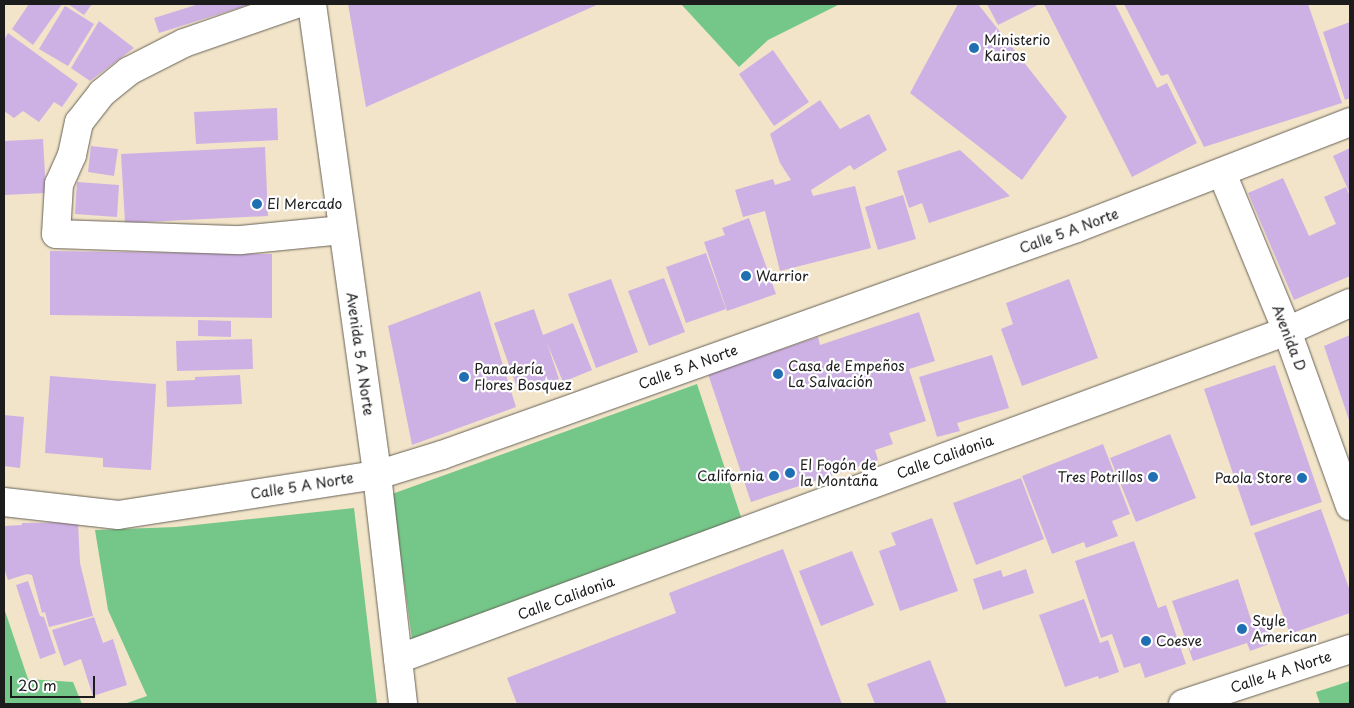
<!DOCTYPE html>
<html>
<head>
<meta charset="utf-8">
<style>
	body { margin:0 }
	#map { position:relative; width:1354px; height:708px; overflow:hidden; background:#f2e4c8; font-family:"Playpen Sans",sans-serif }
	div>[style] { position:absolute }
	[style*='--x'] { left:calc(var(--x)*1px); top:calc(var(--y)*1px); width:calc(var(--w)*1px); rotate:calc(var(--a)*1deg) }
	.green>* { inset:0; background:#75c789 }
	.building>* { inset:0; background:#ceb1e4 }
	.roads { filter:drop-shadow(0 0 1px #676258) drop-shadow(0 0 1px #676258) }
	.minor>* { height:28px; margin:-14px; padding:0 14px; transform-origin:14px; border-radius:14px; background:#fff }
	.major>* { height:28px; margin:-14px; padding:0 14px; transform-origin:14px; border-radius:14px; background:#fff }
	.dots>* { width:14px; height:14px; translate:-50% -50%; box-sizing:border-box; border:2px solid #fff; border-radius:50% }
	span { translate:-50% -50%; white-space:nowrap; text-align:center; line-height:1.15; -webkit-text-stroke:4.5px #fff; paint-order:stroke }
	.poi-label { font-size:14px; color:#1c1c1c }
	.left { translate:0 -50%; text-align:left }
	.right { translate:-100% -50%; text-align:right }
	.street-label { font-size:14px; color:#1c1c1c }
	.frame { position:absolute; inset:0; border:5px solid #1c1c1c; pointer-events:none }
	.scale { position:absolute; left:10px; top:676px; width:85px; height:22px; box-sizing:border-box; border:2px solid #1c1c1c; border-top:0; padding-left:6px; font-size:15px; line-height:18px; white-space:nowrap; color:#1c1c1c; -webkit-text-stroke:4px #fff; paint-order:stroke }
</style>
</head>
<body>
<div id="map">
	<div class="green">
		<i style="clip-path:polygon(681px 4px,840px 4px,768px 40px,739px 67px)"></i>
		<i style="clip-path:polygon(697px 384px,743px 523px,413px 646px,392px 494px)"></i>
		<i style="clip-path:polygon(354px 508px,377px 704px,124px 704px,147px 696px,108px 610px,95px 530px,176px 527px)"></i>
		<i style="clip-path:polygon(4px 608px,28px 679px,73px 682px,82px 704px,4px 704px)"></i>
		<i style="clip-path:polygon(1350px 681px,1350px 704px,1320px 704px,1316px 692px)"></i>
	</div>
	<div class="building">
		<i style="clip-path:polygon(29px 4px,62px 4px,33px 45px,12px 29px)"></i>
		<i style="clip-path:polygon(68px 4px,92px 4px,84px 15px)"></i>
		<i style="clip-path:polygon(199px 4px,251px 4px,159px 33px,154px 18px)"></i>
		<i style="clip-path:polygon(348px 4px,599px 4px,366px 107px)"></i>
		<i style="clip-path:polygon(958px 4px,978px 4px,1067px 117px,1022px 180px,910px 93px)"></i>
		<i style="clip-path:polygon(987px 4px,1040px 4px,998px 25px)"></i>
		<i style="clip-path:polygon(1044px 4px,1115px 4px,1157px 88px,1167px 83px,1197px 143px,1132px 177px)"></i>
		<i style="clip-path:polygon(1124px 4px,1308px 4px,1342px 103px,1204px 147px,1168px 74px,1161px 76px)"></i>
		<i style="clip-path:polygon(65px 6px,94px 24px,68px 66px,39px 49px)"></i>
		<i style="clip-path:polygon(99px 21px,134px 48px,90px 81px,71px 68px)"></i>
		<i style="clip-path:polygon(1350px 22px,1350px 98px,1345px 100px,1323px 32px)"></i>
		<i style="clip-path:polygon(8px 33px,78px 84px,62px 107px,54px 102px,39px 122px,23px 111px,14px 118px,4px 111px,4px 40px)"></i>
		<i style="clip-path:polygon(773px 50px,809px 102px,774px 126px,739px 74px)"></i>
		<i style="clip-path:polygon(820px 100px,840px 129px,869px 114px,887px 150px,854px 170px,850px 165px,811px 190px,813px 196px,855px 186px,871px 248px,780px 271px,765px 211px,743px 217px,735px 190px,773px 179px,775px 185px,791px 180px,780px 163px,770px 134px)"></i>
		<i style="clip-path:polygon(277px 108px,278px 140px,196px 144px,194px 112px)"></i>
		<i style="clip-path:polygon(43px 139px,46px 193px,4px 195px,4px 141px)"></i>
		<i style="clip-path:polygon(91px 146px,118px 149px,114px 176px,88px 172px)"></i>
		<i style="clip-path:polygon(265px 147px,268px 216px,125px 223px,121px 154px)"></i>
		<i style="clip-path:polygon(1350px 148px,1350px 194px,1333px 156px)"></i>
		<i style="clip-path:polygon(960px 150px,1010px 196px,929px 223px,922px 203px,909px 208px,897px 171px)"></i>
		<i style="clip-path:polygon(1283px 178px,1309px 236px,1336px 224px,1324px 197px,1346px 187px,1350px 196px,1350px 276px,1294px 300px,1248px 193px)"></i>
		<i style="clip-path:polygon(77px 182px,119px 185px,117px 217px,75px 214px)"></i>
		<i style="clip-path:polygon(903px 195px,916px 239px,878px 250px,865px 207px)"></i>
		<i style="clip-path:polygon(749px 218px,776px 294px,727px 311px,704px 242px,725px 235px,722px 228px)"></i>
		<i style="clip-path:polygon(50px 251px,272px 254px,272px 318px,50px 315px)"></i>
		<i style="clip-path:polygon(706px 253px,726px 309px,686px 323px,666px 267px)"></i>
		<i style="clip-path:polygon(664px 278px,685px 332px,649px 346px,628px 291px)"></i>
		<i style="clip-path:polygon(611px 279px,638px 352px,596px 368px,568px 294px)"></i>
		<i style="clip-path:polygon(1069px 279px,1098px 358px,1022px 386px,1001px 329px,1013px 324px,1006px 303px)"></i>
		<i style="clip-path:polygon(480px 291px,516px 407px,412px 445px,388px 326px)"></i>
		<i style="clip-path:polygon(534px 309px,543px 335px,573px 323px,592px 370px,563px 382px,547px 343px,559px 379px,519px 393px,494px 323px)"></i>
		<i style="clip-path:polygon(919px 312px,935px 361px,909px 369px,926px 421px,889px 433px,893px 444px,875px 450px,878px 460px,751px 502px,708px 374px,818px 337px,820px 345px)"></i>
		<i style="clip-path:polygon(198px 320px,231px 321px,231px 337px,198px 336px)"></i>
		<i style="clip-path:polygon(1350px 335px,1350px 423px,1324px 346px)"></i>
		<i style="clip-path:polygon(252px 339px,253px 369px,177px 371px,176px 341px)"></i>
		<i style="clip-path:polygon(992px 355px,1009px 408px,957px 423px,960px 431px,937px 437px,919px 377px)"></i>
		<i style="clip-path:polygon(1275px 365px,1322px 502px,1251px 526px,1204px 389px)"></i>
		<i style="clip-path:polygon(240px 375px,242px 404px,167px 407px,166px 381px,195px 380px,195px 377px)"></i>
		<i style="clip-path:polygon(50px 376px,156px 384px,151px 470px,103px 467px,103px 458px,45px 453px)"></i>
		<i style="clip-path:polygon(4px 415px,24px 417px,20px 468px,4px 466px)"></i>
		<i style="clip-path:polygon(1170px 434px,1196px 498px,1136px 522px,1110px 458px)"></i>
		<i style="clip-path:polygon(1103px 444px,1130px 514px,1112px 521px,1118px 536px,1086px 548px,1084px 542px,1052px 554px,1022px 476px)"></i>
		<i style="clip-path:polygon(1021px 478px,1044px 539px,976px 565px,953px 503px)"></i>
		<i style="clip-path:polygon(1321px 509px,1350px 591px,1350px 613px,1290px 634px,1254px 533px)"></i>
		<i style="clip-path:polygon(932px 518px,958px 591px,900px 611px,879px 551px,896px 545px,891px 533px)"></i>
		<i style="clip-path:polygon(78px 522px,80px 563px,93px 616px,49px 627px,45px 612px,42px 613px,32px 575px,27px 574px,8px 580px,4px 568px,4px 526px,22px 525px,22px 523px)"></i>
		<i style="clip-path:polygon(1134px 541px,1158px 608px,1166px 605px,1186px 664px,1145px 678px,1140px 663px,1124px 668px,1112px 634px,1101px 638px,1075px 561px)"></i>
		<i style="clip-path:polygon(783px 549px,842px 704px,517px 704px,507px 678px,676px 613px,669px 593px)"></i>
		<i style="clip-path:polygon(852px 551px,874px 605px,821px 626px,799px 571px)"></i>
		<i style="clip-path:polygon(1026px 569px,1034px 593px,983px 610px,973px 579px,1001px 570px,1003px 577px)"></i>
		<i style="clip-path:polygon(1238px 579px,1252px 623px,1266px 619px,1275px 642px,1250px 651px,1247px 643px,1193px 661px,1172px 601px)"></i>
		<i style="clip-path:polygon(28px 581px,40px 616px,44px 617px,56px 653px,40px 659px,16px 585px)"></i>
		<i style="clip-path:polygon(1084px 599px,1100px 643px,1108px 640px,1119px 672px,1099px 679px,1098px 676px,1065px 687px,1039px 615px)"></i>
		<i style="clip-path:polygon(94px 617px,103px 643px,113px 639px,127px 685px,93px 696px,81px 659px,64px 666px,52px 630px)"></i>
		<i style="clip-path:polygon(930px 660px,947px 704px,875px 704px,867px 684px)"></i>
	</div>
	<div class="roads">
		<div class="minor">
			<i style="--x:296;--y:4;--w:119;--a:160.8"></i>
			<i style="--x:184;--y:43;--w:62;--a:153"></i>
			<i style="--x:129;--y:71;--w:35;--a:141"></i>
			<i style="--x:102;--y:93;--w:37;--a:128"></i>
			<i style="--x:79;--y:122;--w:34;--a:102"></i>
			<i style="--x:72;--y:155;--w:32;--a:114"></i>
			<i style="--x:59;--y:184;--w:50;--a:93.4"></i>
			<i style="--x:56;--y:234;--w:185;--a:1.9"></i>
			<i style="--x:241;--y:240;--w:102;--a:-5.6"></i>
			<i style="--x:1222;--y:173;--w:171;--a:67.6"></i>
			<i style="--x:1287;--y:331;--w:186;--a:70.2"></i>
			<i style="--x:4;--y:502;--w:115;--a:6.5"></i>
			<i style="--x:118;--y:515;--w:262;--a:-8.8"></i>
			<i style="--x:377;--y:475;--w:68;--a:-17.1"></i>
			<i style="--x:442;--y:455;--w:674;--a:-19.67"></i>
			<i style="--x:1077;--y:228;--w:293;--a:-21.2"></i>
			<i style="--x:398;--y:659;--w:948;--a:-20.25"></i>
			<i style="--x:1287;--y:331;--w:69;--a:-24"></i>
			<i style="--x:1183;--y:704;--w:176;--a:-18.2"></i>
		</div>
		<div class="major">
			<i style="--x:312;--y:4;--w:475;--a:82.1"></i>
			<i style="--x:377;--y:475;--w:230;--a:83.5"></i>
		</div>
	</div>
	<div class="dots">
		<i style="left:974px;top:48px;background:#1f6fb2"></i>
		<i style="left:257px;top:204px;background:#1f6fb2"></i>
		<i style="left:746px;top:276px;background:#1f6fb2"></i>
		<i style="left:778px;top:374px;background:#1f6fb2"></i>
		<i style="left:464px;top:377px;background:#1f6fb2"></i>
		<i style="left:790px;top:473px;background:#1f6fb2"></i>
		<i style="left:774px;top:476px;background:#1f6fb2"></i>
		<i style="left:1153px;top:477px;background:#1f6fb2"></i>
		<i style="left:1302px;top:478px;background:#1f6fb2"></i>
		<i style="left:1242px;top:629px;background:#1f6fb2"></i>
		<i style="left:1146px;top:641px;background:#1f6fb2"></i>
	</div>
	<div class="poi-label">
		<span class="left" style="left:984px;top:48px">Ministerio<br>Kairos</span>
		<span class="left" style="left:267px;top:204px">El Mercado</span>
		<span class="left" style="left:756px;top:276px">Warrior</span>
		<span class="left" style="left:788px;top:374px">Casa de Empeños<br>La Salvación</span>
		<span class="left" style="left:474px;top:377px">Panadería<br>Flores Bosquez</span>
		<span class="left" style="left:800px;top:473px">El Fogón de<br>la Montaña</span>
		<span class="right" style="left:764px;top:476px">California</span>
		<span class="right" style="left:1143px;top:477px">Tres Potrillos</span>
		<span class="right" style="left:1292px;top:478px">Paola Store</span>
		<span class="left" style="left:1252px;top:629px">Style<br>American</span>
		<span class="left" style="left:1156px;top:641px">Coesve</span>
	</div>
	<div class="street-label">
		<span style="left:1069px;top:231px;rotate:-20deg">Calle 5 A Norte</span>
		<span style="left:1289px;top:338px;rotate:69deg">Avenida D</span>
		<span style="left:360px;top:354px;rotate:82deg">Avenida 5 A Norte</span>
		<span style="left:688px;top:367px;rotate:-20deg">Calle 5 A Norte</span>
		<span style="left:945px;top:457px;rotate:-20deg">Calle Calidonia</span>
		<span style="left:302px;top:486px;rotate:-9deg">Calle 5 A Norte</span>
		<span style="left:566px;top:598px;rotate:-20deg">Calle Calidonia</span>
		<span style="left:1281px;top:672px;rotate:-18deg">Calle 4 A Norte</span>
	</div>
	<div class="frame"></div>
	<div class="scale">20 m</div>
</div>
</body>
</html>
